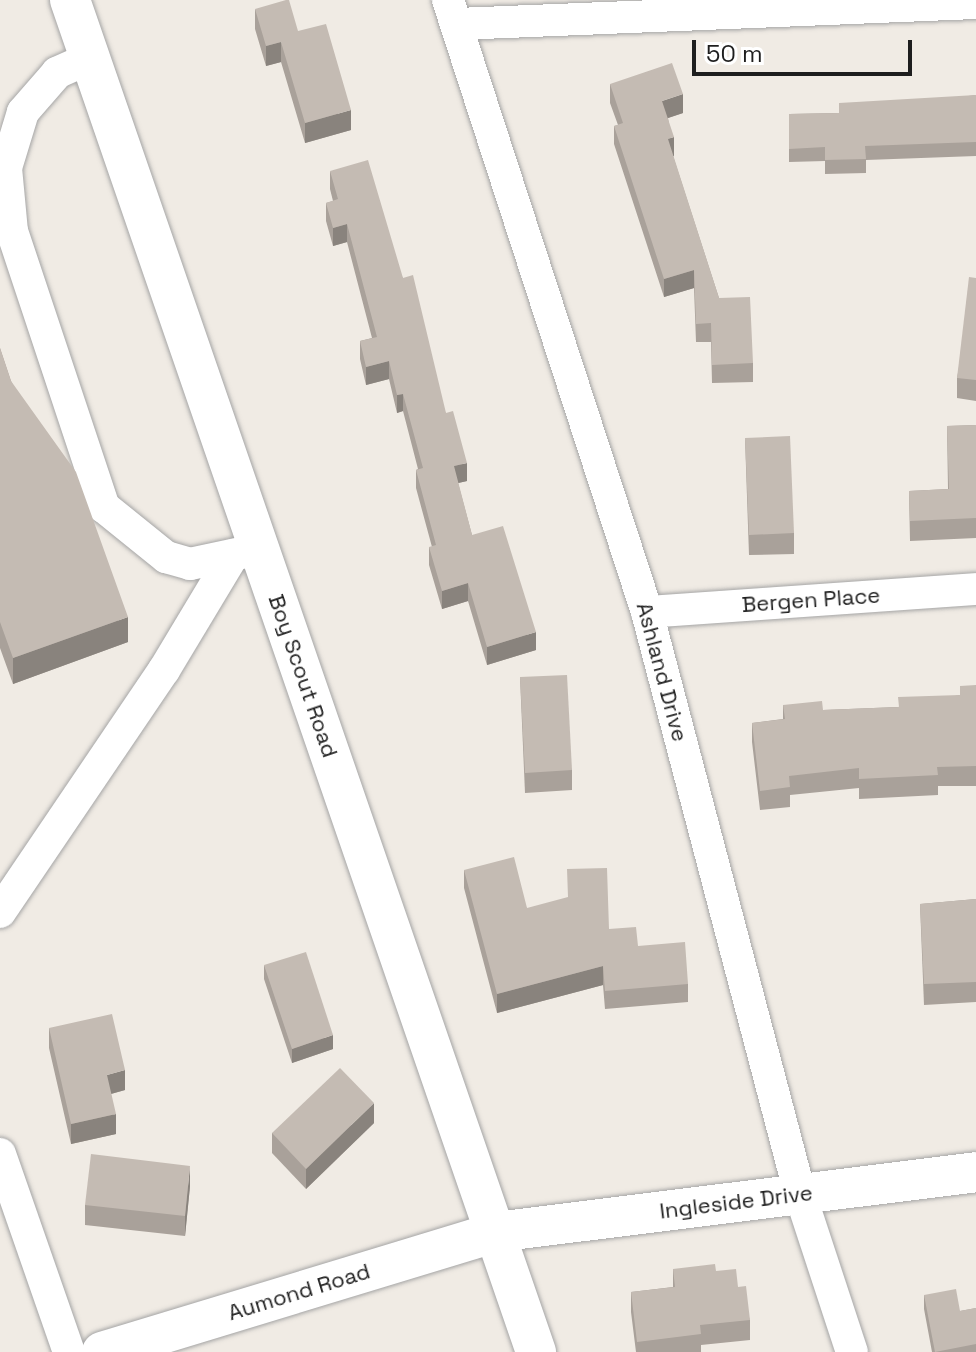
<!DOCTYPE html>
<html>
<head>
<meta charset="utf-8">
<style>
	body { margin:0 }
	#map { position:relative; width:976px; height:1352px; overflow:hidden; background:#f0ebe4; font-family:"Space Grotesk",sans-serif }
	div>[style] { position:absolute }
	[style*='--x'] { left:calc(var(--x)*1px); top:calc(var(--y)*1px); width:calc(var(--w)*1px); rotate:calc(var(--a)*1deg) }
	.roads { filter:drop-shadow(0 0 2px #a5a5a5) drop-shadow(0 0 2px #a5a5a5) }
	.minor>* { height:32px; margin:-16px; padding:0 16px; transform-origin:16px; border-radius:16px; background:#fff }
	.tertiary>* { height:40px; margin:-20px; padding:0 20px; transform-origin:20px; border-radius:20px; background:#fff }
	.wall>* { inset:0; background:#a9a19a }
	.shaded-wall>* { inset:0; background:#89837d }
	.building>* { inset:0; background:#c4bbb3 }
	span { translate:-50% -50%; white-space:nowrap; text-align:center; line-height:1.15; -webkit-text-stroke:6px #fff; paint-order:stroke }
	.street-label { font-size:22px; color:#1e1e1e }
	.scale { position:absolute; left:692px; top:40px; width:220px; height:36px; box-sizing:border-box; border:4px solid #1e1e1e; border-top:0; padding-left:10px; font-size:24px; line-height:28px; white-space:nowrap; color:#1e1e1e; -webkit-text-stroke:6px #fff; paint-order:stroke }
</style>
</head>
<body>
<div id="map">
	<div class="roads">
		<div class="minor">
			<i style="--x:448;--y:0;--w:644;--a:71.99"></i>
			<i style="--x:647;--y:612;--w:602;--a:75.27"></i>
			<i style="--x:800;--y:1194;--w:166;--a:71.8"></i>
			<i style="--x:457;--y:24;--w:519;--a:-2.32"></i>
			<i style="--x:90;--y:58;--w:36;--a:156"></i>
			<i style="--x:57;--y:73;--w:52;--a:131.1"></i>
			<i style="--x:23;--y:112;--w:59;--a:106.9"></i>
			<i style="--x:6;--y:168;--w:63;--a:84.6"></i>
			<i style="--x:12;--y:231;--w:291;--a:71.6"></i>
			<i style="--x:104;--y:507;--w:80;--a:38.9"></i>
			<i style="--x:166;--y:557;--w:25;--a:16"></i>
			<i style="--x:190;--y:564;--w:72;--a:-12.1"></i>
			<i style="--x:647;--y:612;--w:330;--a:-4"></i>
			<i style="--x:0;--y:912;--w:292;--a:-55.9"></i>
			<i style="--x:164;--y:670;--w:134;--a:-59"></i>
			<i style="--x:0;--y:1154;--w:210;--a:70.8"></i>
		</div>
		<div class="tertiary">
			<i style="--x:70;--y:0;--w:1430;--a:70.98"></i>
			<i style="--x:102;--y:1352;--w:412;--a:-16.9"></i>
			<i style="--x:496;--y:1232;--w:484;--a:-7.1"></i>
		</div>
	</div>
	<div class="wall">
		<i style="clip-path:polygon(255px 9px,351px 130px,305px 143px,281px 62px,266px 66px,255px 29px)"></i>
		<i style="clip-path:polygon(610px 84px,683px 113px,668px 118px,674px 156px,673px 156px,719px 298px,753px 363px,753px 382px,712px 383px,711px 342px,696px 342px,694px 288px,664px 297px,614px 144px,614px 126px,618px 125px,610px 103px)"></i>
		<i style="clip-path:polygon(976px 95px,976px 156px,866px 160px,866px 173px,825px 174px,825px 161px,789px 162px,789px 114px,839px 113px)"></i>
		<i style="clip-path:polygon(330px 171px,403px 278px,467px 481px,458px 483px,472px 535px,536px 650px,487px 665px,468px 601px,442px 609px,429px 565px,429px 547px,432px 547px,416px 488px,416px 470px,418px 469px,403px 411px,397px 413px,389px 379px,366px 385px,360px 359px,360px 341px,372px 338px,347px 242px,333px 246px,326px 221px,326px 203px,333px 201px,330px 189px)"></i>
		<i style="clip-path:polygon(976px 278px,976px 401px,957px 398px,957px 378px)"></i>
		<i style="clip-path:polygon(0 348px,11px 381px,128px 642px,13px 684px,0 648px)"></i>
		<i style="clip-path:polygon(976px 425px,976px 538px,910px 541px,909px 491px,948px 489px,947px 426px)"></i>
		<i style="clip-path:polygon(745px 438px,794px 533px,794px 554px,749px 555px)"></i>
		<i style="clip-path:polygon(520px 677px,572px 770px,572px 790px,525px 793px)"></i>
		<i style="clip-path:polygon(976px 685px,976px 786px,938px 786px,938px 795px,859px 799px,859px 788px,790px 795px,790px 807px,760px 810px,752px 742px,752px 723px,783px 719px,783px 705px,823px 710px,898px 707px,960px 695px)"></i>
		<i style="clip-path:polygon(464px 870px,527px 908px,609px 929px,638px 946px,688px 984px,688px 1002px,605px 1009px,603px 985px,497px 1013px,464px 888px)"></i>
		<i style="clip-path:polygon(976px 899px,976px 1002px,924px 1005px,920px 904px)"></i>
		<i style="clip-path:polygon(264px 965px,333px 1049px,292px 1063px,264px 979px)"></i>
		<i style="clip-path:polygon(49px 1028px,125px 1090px,111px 1094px,116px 1134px,71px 1144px,49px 1048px)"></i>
		<i style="clip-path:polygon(374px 1123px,306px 1189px,272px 1153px,272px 1133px)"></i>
		<i style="clip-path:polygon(190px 1186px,185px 1236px,85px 1225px,85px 1205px)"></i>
		<i style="clip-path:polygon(673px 1269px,716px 1271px,738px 1287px,750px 1320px,750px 1340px,701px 1345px,701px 1352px,636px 1352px,631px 1312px,631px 1292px,673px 1287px)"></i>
		<i style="clip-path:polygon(924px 1295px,960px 1311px,976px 1308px,976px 1352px,932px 1352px,924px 1309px)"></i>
	</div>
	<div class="shaded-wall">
		<i style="clip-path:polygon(281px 42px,281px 62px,266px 66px,266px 46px)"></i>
		<i style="clip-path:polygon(683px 94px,683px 113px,662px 120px,662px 101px)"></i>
		<i style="clip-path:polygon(351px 110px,351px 130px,305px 143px,305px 123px)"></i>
		<i style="clip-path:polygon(674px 137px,674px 156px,668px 158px,668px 139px)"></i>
		<i style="clip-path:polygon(347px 224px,347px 242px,333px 246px,333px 228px)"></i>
		<i style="clip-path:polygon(694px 270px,694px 288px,664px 297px,664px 279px)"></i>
		<i style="clip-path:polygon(389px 361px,389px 379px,366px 385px,366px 367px)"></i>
		<i style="clip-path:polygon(403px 394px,403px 411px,397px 413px,397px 395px)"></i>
		<i style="clip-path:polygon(467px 463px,467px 481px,454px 484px,454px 466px)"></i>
		<i style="clip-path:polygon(468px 583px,468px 601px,442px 609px,442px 591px)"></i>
		<i style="clip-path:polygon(128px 617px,128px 642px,13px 684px,13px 658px)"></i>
		<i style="clip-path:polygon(536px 632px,536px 650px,487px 665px,487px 647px)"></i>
		<i style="clip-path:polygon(603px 966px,603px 985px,497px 1013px,497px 994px)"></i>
		<i style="clip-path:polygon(333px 1035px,333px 1049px,292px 1063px,292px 1049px)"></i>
		<i style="clip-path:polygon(125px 1070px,125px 1090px,107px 1095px,107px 1075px)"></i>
		<i style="clip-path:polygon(374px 1103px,374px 1123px,306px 1189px,306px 1169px)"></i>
		<i style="clip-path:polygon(116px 1114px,116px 1134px,71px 1144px,71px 1124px)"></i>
		<i style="clip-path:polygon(190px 1166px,190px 1186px,185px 1236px,185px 1216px)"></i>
	</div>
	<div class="building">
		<i style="clip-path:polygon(286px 0,289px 0,298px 31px,326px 24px,351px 110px,305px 123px,281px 42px,266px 46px,255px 9px)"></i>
		<i style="clip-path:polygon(672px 63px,683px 94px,662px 101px,674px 137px,668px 139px,719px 298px,750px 297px,753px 363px,712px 365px,711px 323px,696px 324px,694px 270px,664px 279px,614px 126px,623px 123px,610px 84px)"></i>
		<i style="clip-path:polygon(976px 95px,976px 142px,865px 146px,866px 159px,825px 160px,825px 147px,789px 149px,789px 114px,839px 113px,839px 103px)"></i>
		<i style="clip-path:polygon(368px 160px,403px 278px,413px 275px,446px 413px,453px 411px,467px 463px,454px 466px,472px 535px,503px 526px,536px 632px,487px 647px,468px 583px,442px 591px,429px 547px,436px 545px,416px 470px,423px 468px,403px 394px,397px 395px,389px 361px,366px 367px,360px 341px,377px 337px,347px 224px,333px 228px,326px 203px,338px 199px,330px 171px)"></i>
		<i style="clip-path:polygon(969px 277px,976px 278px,976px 380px,957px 378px)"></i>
		<i style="clip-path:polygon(0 348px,11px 381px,76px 472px,128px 617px,13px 658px,0 622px)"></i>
		<i style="clip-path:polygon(976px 425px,976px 518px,910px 521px,909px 491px,949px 489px,947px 426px)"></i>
		<i style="clip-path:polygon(790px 436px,794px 533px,749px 535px,745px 438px)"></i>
		<i style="clip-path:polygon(567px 675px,572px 770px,525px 773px,520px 677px)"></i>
		<i style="clip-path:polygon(976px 685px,976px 766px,937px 767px,938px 775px,859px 779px,859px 768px,789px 776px,790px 787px,760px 791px,752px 723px,785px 719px,783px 705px,822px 701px,823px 710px,899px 707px,898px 697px,960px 695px,960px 686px)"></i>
		<i style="clip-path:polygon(514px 857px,527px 908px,568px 897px,567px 869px,607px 868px,609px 929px,636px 927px,638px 946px,685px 942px,688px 984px,605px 991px,603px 966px,497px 994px,464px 870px)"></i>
		<i style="clip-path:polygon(976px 899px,976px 982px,924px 984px,920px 904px)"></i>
		<i style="clip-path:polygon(306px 952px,333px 1035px,292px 1049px,264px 965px)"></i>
		<i style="clip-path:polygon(112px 1014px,125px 1070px,107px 1075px,116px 1114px,71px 1124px,49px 1028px)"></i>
		<i style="clip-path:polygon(340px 1068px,374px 1103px,306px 1169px,272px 1133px)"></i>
		<i style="clip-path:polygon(91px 1154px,190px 1166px,185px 1216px,85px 1205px)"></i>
		<i style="clip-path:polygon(715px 1264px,716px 1271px,736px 1269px,738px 1287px,746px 1286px,750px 1320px,700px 1325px,701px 1334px,637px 1342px,631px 1292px,675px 1287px,673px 1269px)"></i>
		<i style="clip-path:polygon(956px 1289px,960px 1311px,976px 1308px,976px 1344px,935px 1352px,924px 1295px)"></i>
	</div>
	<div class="street-label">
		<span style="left:811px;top:600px;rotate:-4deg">Bergen Place</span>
		<span style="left:662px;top:672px;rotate:75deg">Ashland Drive</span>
		<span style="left:303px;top:676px;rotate:71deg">Boy Scout Road</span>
		<span style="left:736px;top:1202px;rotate:-7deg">Ingleside Drive</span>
		<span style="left:299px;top:1292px;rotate:-17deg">Aumond Road</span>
	</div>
	<div class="scale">50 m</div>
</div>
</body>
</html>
